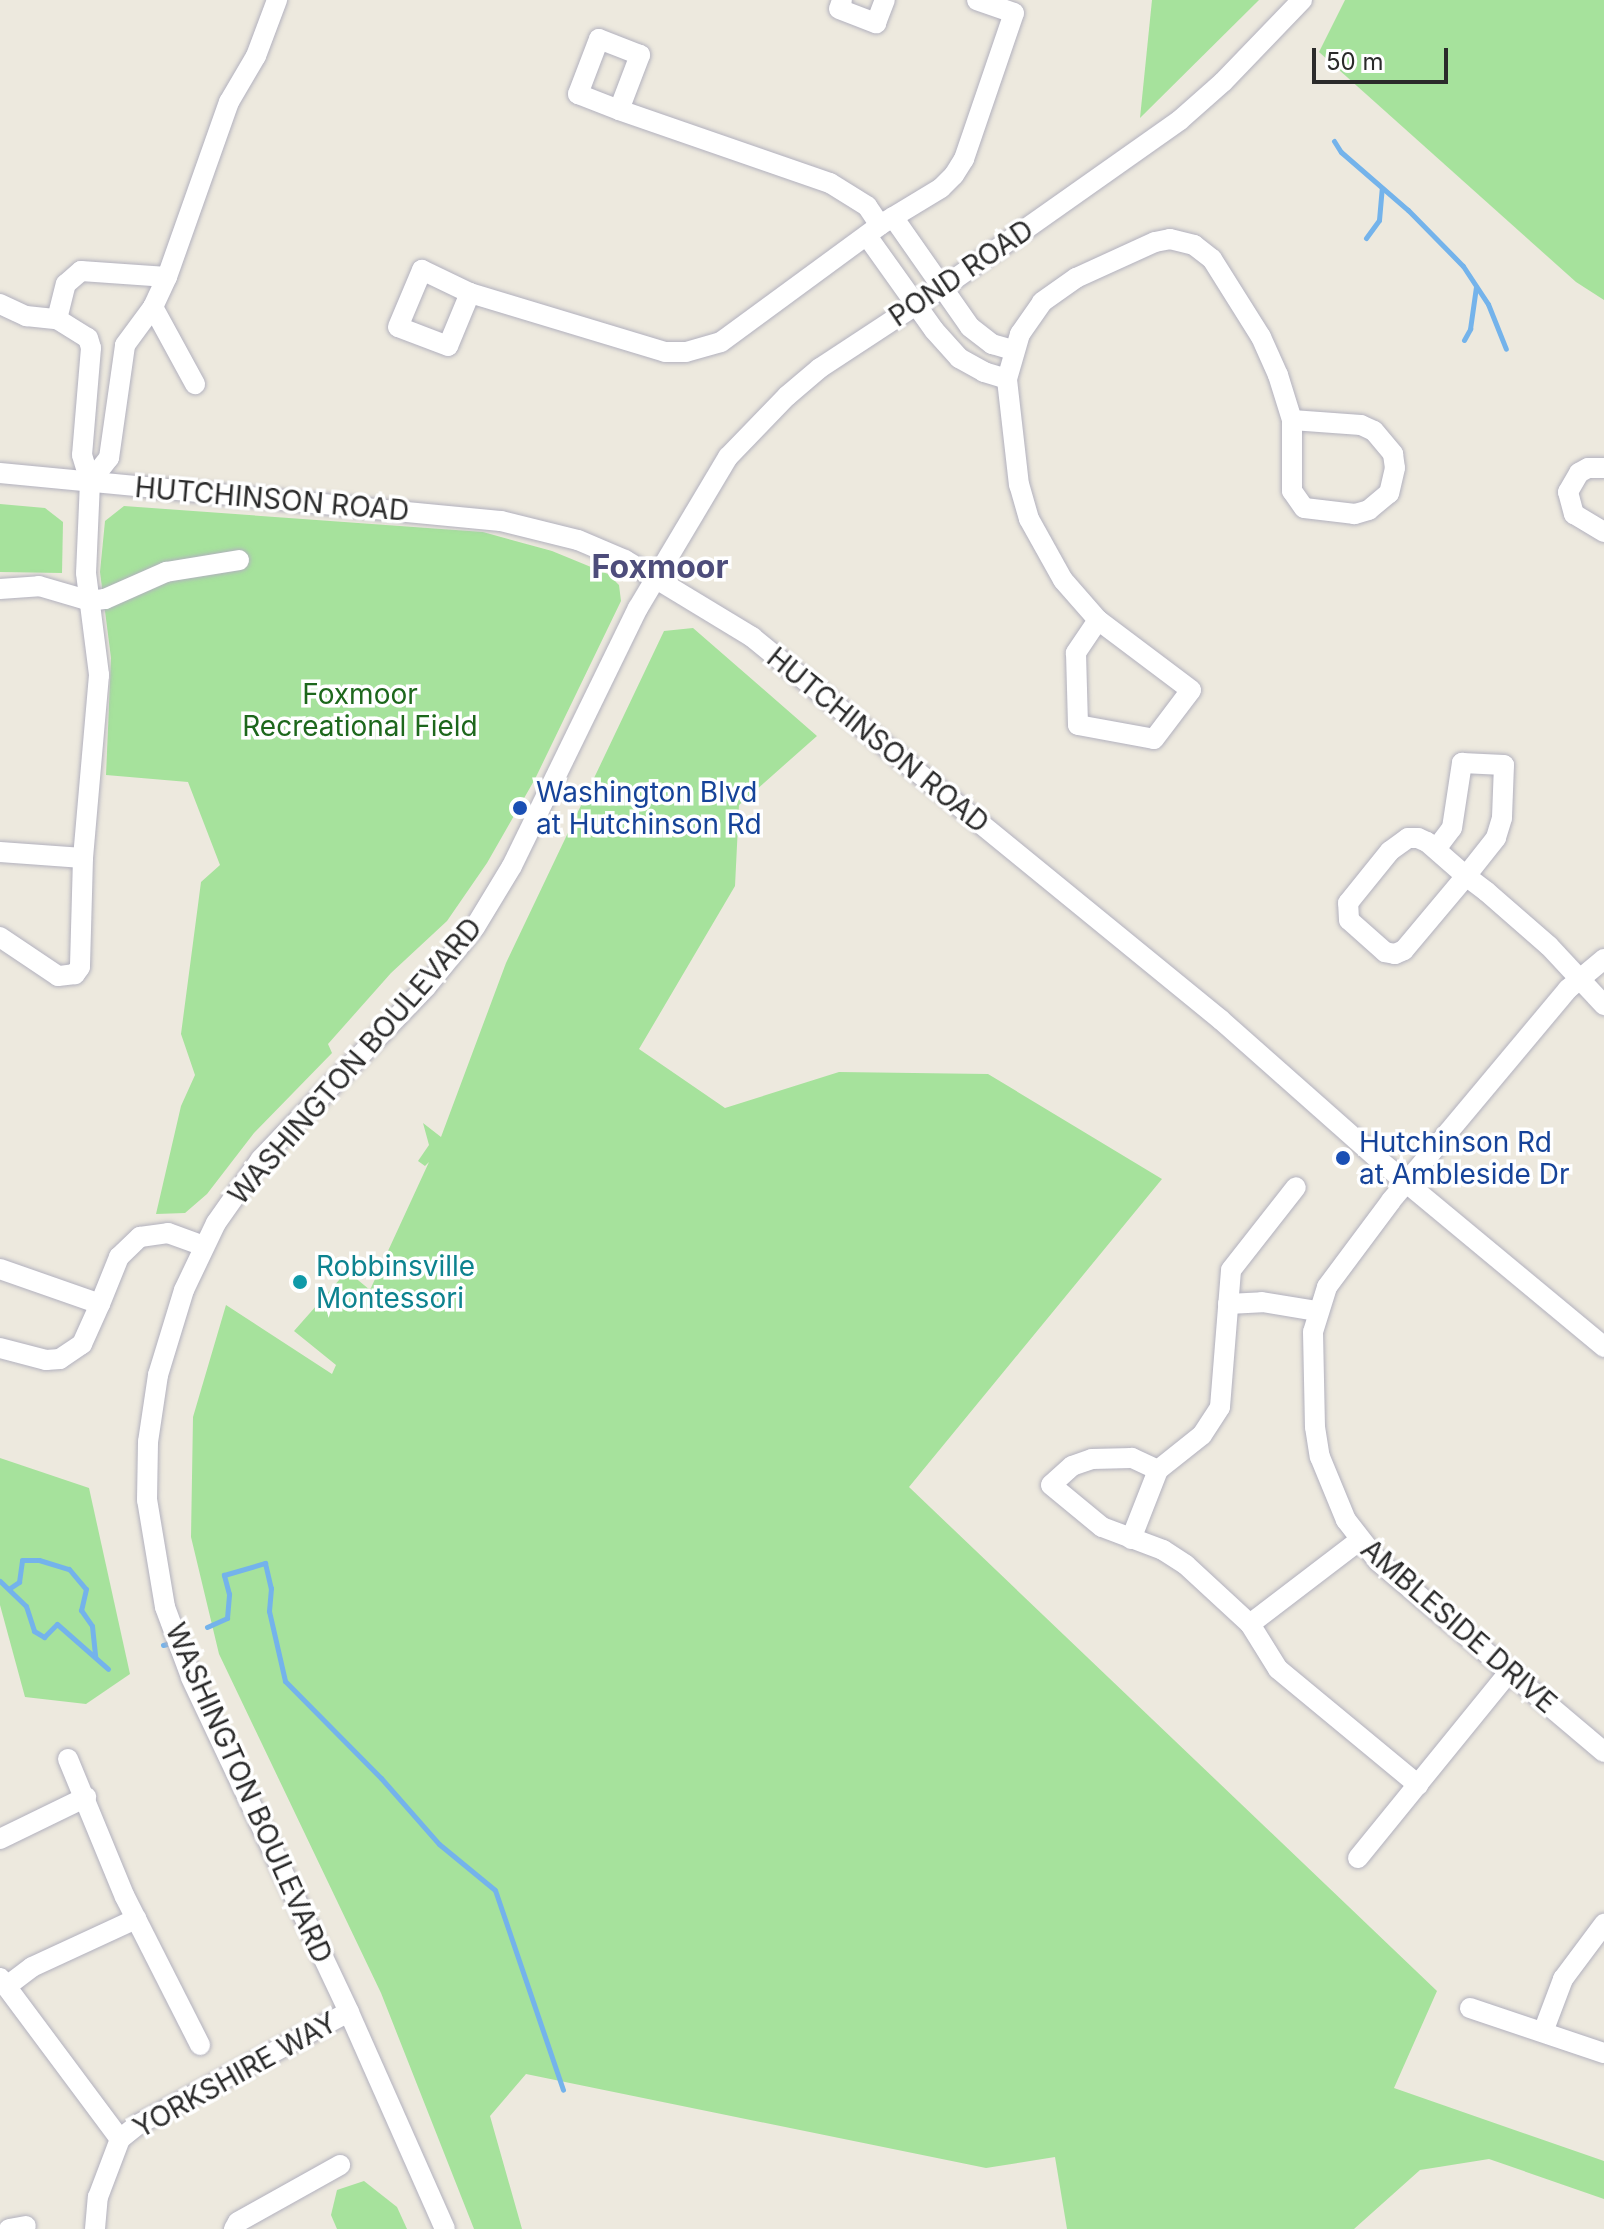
<!DOCTYPE html>
<html>
<head>
<meta charset="utf-8">
<style>
	body { margin:0 }
	#map { position:relative; width:1604px; height:2229px; overflow:hidden; background:#ede9de; font-family:Inter,sans-serif }
	div>[style] { position:absolute }
	[style*='--x'] { left:calc(var(--x)*1px); top:calc(var(--y)*1px); width:calc(var(--w)*1px); rotate:calc(var(--a)*1deg) }
	.green>* { inset:0; background:#a6e29c }
	.stream>* { height:5px; margin:-2.5px; padding:0 2.5px; transform-origin:2.5px; border-radius:2.5px; background:#74b3eb }
	.roads { filter:drop-shadow(0 0 2px #b2b1be) drop-shadow(0 0 2px #b2b1be) }
	.minor>* { height:20px; margin:-10px; padding:0 10px; transform-origin:10px; border-radius:10px; background:#fff }
	.dots>* { width:22px; height:22px; translate:-50% -50%; box-sizing:border-box; border:4px solid #fff; border-radius:50% }
	span { translate:-50% -50%; white-space:nowrap; text-align:center; line-height:1.15; -webkit-text-stroke:7px #fff; paint-order:stroke }
	.street-label { font-size:28px; color:#2b2b2b }
	.park-label { font-size:28px; color:#1d671c }
	.transit-label { font-size:28px; color:#164399 }
	.left { translate:0 -50%; text-align:left }
	.culture-label { font-size:28px; color:#0d838f }
	.quarter-label { font-size:32px; color:#4e4d7b; font-weight:700 }
	.scale { position:absolute; left:1312px; top:48px; width:136px; height:36px; box-sizing:border-box; border:4px solid #2b2b2b; border-top:0; padding-left:10px; font-size:24px; line-height:28px; white-space:nowrap; color:#2b2b2b; -webkit-text-stroke:6px #fff; paint-order:stroke }
</style>
</head>
<body>
<div id="map">
	<div class="green">
		<i style="clip-path:polygon(1152px 0,1259px 0,1140px 118px)"></i>
		<i style="clip-path:polygon(1345px 0,1604px 0,1604px 300px,1576px 282px,1319px 52px)"></i>
		<i style="clip-path:polygon(0 504px,45px 508px,63px 522px,62px 573px,0 572px)"></i>
		<i style="clip-path:polygon(124px 506px,483px 532px,552px 551px,608px 574px,619px 585px,621px 601px,535px 779px,487px 863px,447px 921px,391px 973px,328px 1044px,332px 1053px,254px 1133px,207px 1194px,185px 1213px,156px 1214px,181px 1106px,195px 1075px,181px 1034px,201px 882px,220px 865px,188px 782px,106px 775px,111px 658px,100px 572px,105px 521px)"></i>
		<i style="clip-path:polygon(693px 628px,817px 736px,739px 805px,735px 886px,639px 1049px,725px 1108px,839px 1072px,988px 1074px,1162px 1179px,909px 1487px,1437px 1991px,1394px 2088px,1604px 2161px,1604px 2199px,1489px 2159px,1420px 2170px,1354px 2229px,1067px 2229px,1055px 2157px,986px 2168px,526px 2074px,490px 2116px,522px 2229px,474px 2229px,381px 1993px,219px 1654px,191px 1537px,193px 1417px,226px 1305px,332px 1374px,336px 1365px,294px 1331px,347px 1271px,370px 1290px,429px 1162px,425px 1166px,418px 1161px,429px 1145px,423px 1123px,441px 1137px,506px 963px,664px 631px)"></i>
		<i style="clip-path:polygon(0 1458px,89px 1488px,130px 1674px,86px 1704px,25px 1697px,0 1605px)"></i>
		<i style="clip-path:polygon(364px 2181px,397px 2207px,407px 2229px,337px 2229px,331px 2215px,337px 2190px)"></i>
	</div>
	<div class="stream">
		<i style="--x:1334;--y:141;--w:13;--a:58"></i>
		<i style="--x:1341;--y:152;--w:89;--a:40.9"></i>
		<i style="--x:1408;--y:210;--w:78;--a:45.5"></i>
		<i style="--x:1463;--y:266;--w:45;--a:56.7"></i>
		<i style="--x:1488;--y:304;--w:48;--a:68.2"></i>
		<i style="--x:1366;--y:238;--w:22;--a:-54"></i>
		<i style="--x:1379;--y:220;--w:32;--a:-85"></i>
		<i style="--x:1464;--y:340;--w:13;--a:-61"></i>
		<i style="--x:1470;--y:329;--w:42;--a:-81.9"></i>
		<i style="--x:0;--y:1581;--w:36;--a:44"></i>
		<i style="--x:26;--y:1606;--w:26;--a:72"></i>
		<i style="--x:34;--y:1631;--w:12;--a:31"></i>
		<i style="--x:44;--y:1637;--w:18;--a:-45"></i>
		<i style="--x:57;--y:1624;--w:68;--a:41.4"></i>
		<i style="--x:10;--y:1588;--w:11;--a:-34"></i>
		<i style="--x:19;--y:1582;--w:22;--a:-82"></i>
		<i style="--x:22;--y:1560;--w:17;--a:0"></i>
		<i style="--x:39;--y:1560;--w:31;--a:17"></i>
		<i style="--x:69;--y:1569;--w:26;--a:50"></i>
		<i style="--x:86;--y:1589;--w:22;--a:103"></i>
		<i style="--x:81;--y:1610;--w:19;--a:55"></i>
		<i style="--x:92;--y:1626;--w:31;--a:84"></i>
		<i style="--x:207;--y:1627;--w:22;--a:-24"></i>
		<i style="--x:227;--y:1618;--w:24;--a:-85"></i>
		<i style="--x:229;--y:1594;--w:20;--a:-105"></i>
		<i style="--x:224;--y:1575;--w:43;--a:-16.3"></i>
		<i style="--x:265;--y:1563;--w:26;--a:77"></i>
		<i style="--x:271;--y:1588;--w:23;--a:95"></i>
		<i style="--x:269;--y:1611;--w:72;--a:77.1"></i>
		<i style="--x:285;--y:1681;--w:136;--a:45.3"></i>
		<i style="--x:381;--y:1778;--w:88;--a:48.7"></i>
		<i style="--x:439;--y:1844;--w:72;--a:39.4"></i>
		<i style="--x:495;--y:1890;--w:211;--a:71.2"></i>
		<i style="--x:163;--y:1645;--w:4;--a:-14"></i>
	</div>
	<div class="roads">
		<div class="minor">
			<i style="--x:842;--y:0;--w:9;--a:108"></i>
			<i style="--x:839;--y:9;--w:40;--a:21"></i>
			<i style="--x:876;--y:23;--w:25;--a:-69"></i>
			<i style="--x:619;--y:110;--w:59;--a:-69.1"></i>
			<i style="--x:640;--y:55;--w:44;--a:-158.7"></i>
			<i style="--x:599;--y:39;--w:59;--a:110.9"></i>
			<i style="--x:578;--y:94;--w:44;--a:21.3"></i>
			<i style="--x:619;--y:110;--w:223;--a:19.1"></i>
			<i style="--x:830;--y:183;--w:44;--a:31.9"></i>
			<i style="--x:867;--y:206;--w:23;--a:56"></i>
			<i style="--x:893;--y:217;--w:134;--a:55"></i>
			<i style="--x:970;--y:327;--w:28;--a:38"></i>
			<i style="--x:992;--y:344;--w:22;--a:16"></i>
			<i style="--x:867;--y:236;--w:115;--a:54.5"></i>
			<i style="--x:934;--y:330;--w:38;--a:48"></i>
			<i style="--x:959;--y:358;--w:29;--a:29"></i>
			<i style="--x:984;--y:372;--w:24;--a:17"></i>
			<i style="--x:470;--y:293;--w:57;--a:112.5"></i>
			<i style="--x:448;--y:346;--w:53;--a:-159.2"></i>
			<i style="--x:398;--y:327;--w:62;--a:-67.2"></i>
			<i style="--x:422;--y:270;--w:53;--a:25.6"></i>
			<i style="--x:470;--y:293;--w:204;--a:16.8"></i>
			<i style="--x:665;--y:352;--w:21;--a:0"></i>
			<i style="--x:686;--y:352;--w:36;--a:-16"></i>
			<i style="--x:721;--y:342;--w:197;--a:-36.3"></i>
			<i style="--x:880;--y:225;--w:71;--a:-31.2"></i>
			<i style="--x:941;--y:188;--w:18;--a:-45"></i>
			<i style="--x:954;--y:175;--w:19;--a:-58"></i>
			<i style="--x:964;--y:159;--w:154;--a:-71.1"></i>
			<i style="--x:1014;--y:13;--w:39;--a:-161"></i>
			<i style="--x:0;--y:304;--w:29;--a:25"></i>
			<i style="--x:26;--y:316;--w:31;--a:6"></i>
			<i style="--x:57;--y:319;--w:36;--a:32"></i>
			<i style="--x:88;--y:338;--w:10;--a:73"></i>
			<i style="--x:91;--y:348;--w:107;--a:94.8"></i>
			<i style="--x:82;--y:455;--w:28;--a:73"></i>
			<i style="--x:90;--y:482;--w:91;--a:92.5"></i>
			<i style="--x:86;--y:573;--w:103;--a:82.7"></i>
			<i style="--x:99;--y:675;--w:184;--a:95"></i>
			<i style="--x:83;--y:858;--w:109;--a:91.6"></i>
			<i style="--x:80;--y:967;--w:9;--a:126"></i>
			<i style="--x:75;--y:974;--w:17;--a:173"></i>
			<i style="--x:58;--y:976;--w:70;--a:-146.1"></i>
			<i style="--x:153;--y:307;--w:88;--a:61.4"></i>
			<i style="--x:57;--y:319;--w:36;--a:-76"></i>
			<i style="--x:66;--y:284;--w:20;--a:-41"></i>
			<i style="--x:81;--y:271;--w:86;--a:4"></i>
			<i style="--x:1292;--y:420;--w:69;--a:4.1"></i>
			<i style="--x:1361;--y:425;--w:14;--a:25"></i>
			<i style="--x:1374;--y:431;--w:30;--a:50"></i>
			<i style="--x:1393;--y:454;--w:14;--a:82"></i>
			<i style="--x:1395;--y:468;--w:26;--a:103"></i>
			<i style="--x:1389;--y:493;--w:26;--a:140"></i>
			<i style="--x:1369;--y:510;--w:15;--a:164"></i>
			<i style="--x:1355;--y:514;--w:51;--a:-173.3"></i>
			<i style="--x:1304;--y:508;--w:21;--a:-125"></i>
			<i style="--x:1292;--y:491;--w:71;--a:-90"></i>
			<i style="--x:1604;--y:468;--w:16;--a:180"></i>
			<i style="--x:1588;--y:468;--w:10;--a:151"></i>
			<i style="--x:1579;--y:473;--w:22;--a:120"></i>
			<i style="--x:1568;--y:492;--w:23;--a:75"></i>
			<i style="--x:1574;--y:514;--w:35;--a:31"></i>
			<i style="--x:0;--y:473;--w:503;--a:5.47"></i>
			<i style="--x:501;--y:521;--w:79;--a:13.9"></i>
			<i style="--x:578;--y:540;--w:51;--a:23.1"></i>
			<i style="--x:625;--y:560;--w:149;--a:31.2"></i>
			<i style="--x:752;--y:637;--w:606;--a:39.24"></i>
			<i style="--x:1221;--y:1020;--w:211;--a:41.5"></i>
			<i style="--x:1379;--y:1160;--w:293;--a:39.7"></i>
			<i style="--x:90;--y:482;--w:31;--a:-52"></i>
			<i style="--x:109;--y:458;--w:114;--a:-81.9"></i>
			<i style="--x:125;--y:345;--w:47;--a:-53.6"></i>
			<i style="--x:153;--y:307;--w:33;--a:-65"></i>
			<i style="--x:167;--y:277;--w:186;--a:-70.5"></i>
			<i style="--x:229;--y:102;--w:53;--a:-59.6"></i>
			<i style="--x:256;--y:56;--w:60;--a:-69.4"></i>
			<i style="--x:0;--y:589;--w:39;--a:-4"></i>
			<i style="--x:39;--y:586;--w:53;--a:16.4"></i>
			<i style="--x:90;--y:601;--w:15;--a:-8"></i>
			<i style="--x:105;--y:599;--w:67;--a:-23.9"></i>
			<i style="--x:166;--y:572;--w:74;--a:-9.3"></i>
			<i style="--x:1098;--y:620;--w:40;--a:124"></i>
			<i style="--x:1076;--y:653;--w:72;--a:88.4"></i>
			<i style="--x:1078;--y:725;--w:77;--a:10.4"></i>
			<i style="--x:1154;--y:739;--w:61;--a:-52.9"></i>
			<i style="--x:1191;--y:690;--w:116;--a:-143"></i>
			<i style="--x:1098;--y:620;--w:53;--a:-131.2"></i>
			<i style="--x:1063;--y:580;--w:70;--a:-119.1"></i>
			<i style="--x:1029;--y:519;--w:35;--a:-106"></i>
			<i style="--x:1019;--y:485;--w:107;--a:-96.5"></i>
			<i style="--x:1007;--y:379;--w:47;--a:-73.9"></i>
			<i style="--x:1020;--y:334;--w:39;--a:-55"></i>
			<i style="--x:1042;--y:302;--w:42;--a:-35.2"></i>
			<i style="--x:1076;--y:278;--w:87;--a:-24.5"></i>
			<i style="--x:1155;--y:242;--w:15;--a:-11"></i>
			<i style="--x:1170;--y:239;--w:25;--a:14"></i>
			<i style="--x:1194;--y:245;--w:23;--a:38"></i>
			<i style="--x:1212;--y:259;--w:92;--a:57.9"></i>
			<i style="--x:1261;--y:337;--w:42;--a:65.9"></i>
			<i style="--x:1278;--y:375;--w:47;--a:72.7"></i>
			<i style="--x:1436;--y:849;--w:26;--a:-53"></i>
			<i style="--x:1452;--y:828;--w:66;--a:-81.3"></i>
			<i style="--x:1462;--y:763;--w:42;--a:2.7"></i>
			<i style="--x:1504;--y:765;--w:53;--a:92.2"></i>
			<i style="--x:1502;--y:818;--w:21;--a:107"></i>
			<i style="--x:1496;--y:838;--w:48;--a:128.3"></i>
			<i style="--x:1466;--y:876;--w:97;--a:130"></i>
			<i style="--x:1404;--y:950;--w:10;--a:156"></i>
			<i style="--x:1395;--y:954;--w:10;--a:-169"></i>
			<i style="--x:1385;--y:952;--w:48;--a:-138.4"></i>
			<i style="--x:1349;--y:920;--w:17;--a:-93"></i>
			<i style="--x:1348;--y:903;--w:67;--a:-51.1"></i>
			<i style="--x:1390;--y:851;--w:22;--a:-36"></i>
			<i style="--x:1408;--y:838;--w:10;--a:0"></i>
			<i style="--x:1418;--y:838;--w:10;--a:24"></i>
			<i style="--x:1427;--y:842;--w:52;--a:41.1"></i>
			<i style="--x:1466;--y:876;--w:26;--a:37"></i>
			<i style="--x:1487;--y:892;--w:82;--a:41.1"></i>
			<i style="--x:1549;--y:946;--w:81;--a:47"></i>
			<i style="--x:0;--y:852;--w:83;--a:4.1"></i>
			<i style="--x:1604;--y:959;--w:47;--a:140.2"></i>
			<i style="--x:1568;--y:989;--w:276;--a:129.9"></i>
			<i style="--x:1391;--y:1201;--w:107;--a:126.7"></i>
			<i style="--x:1327;--y:1287;--w:47;--a:107.3"></i>
			<i style="--x:1313;--y:1332;--w:95;--a:88.8"></i>
			<i style="--x:1315;--y:1427;--w:30;--a:81"></i>
			<i style="--x:1320;--y:1457;--w:68;--a:67.6"></i>
			<i style="--x:1346;--y:1520;--w:52;--a:52"></i>
			<i style="--x:1378;--y:1561;--w:296;--a:40.2"></i>
			<i style="--x:0;--y:1269;--w:106;--a:19.3"></i>
			<i style="--x:100;--y:1304;--w:44;--a:114.2"></i>
			<i style="--x:82;--y:1344;--w:27;--a:146"></i>
			<i style="--x:60;--y:1359;--w:14;--a:176"></i>
			<i style="--x:46;--y:1360;--w:48;--a:-165.4"></i>
			<i style="--x:100;--y:1304;--w:51;--a:-68"></i>
			<i style="--x:119;--y:1257;--w:29;--a:-44"></i>
			<i style="--x:140;--y:1237;--w:28;--a:-8"></i>
			<i style="--x:168;--y:1233;--w:37;--a:20"></i>
			<i style="--x:1228;--y:1304;--w:34;--a:-3"></i>
			<i style="--x:1262;--y:1302;--w:56;--a:9.3"></i>
			<i style="--x:1158;--y:1470;--w:29;--a:-155"></i>
			<i style="--x:1132;--y:1458;--w:40;--a:178.6"></i>
			<i style="--x:1092;--y:1459;--w:21;--a:161"></i>
			<i style="--x:1072;--y:1466;--w:28;--a:138"></i>
			<i style="--x:1051;--y:1485;--w:66;--a:39.5"></i>
			<i style="--x:1102;--y:1527;--w:65;--a:20.7"></i>
			<i style="--x:1163;--y:1550;--w:27;--a:33"></i>
			<i style="--x:1186;--y:1565;--w:87;--a:42.7"></i>
			<i style="--x:1250;--y:1624;--w:53;--a:58.1"></i>
			<i style="--x:1278;--y:1669;--w:182;--a:39.6"></i>
			<i style="--x:1131;--y:1539;--w:74;--a:-68.6"></i>
			<i style="--x:1158;--y:1470;--w:56;--a:-38.5"></i>
			<i style="--x:1202;--y:1435;--w:33;--a:-57"></i>
			<i style="--x:1220;--y:1407;--w:137;--a:-85.4"></i>
			<i style="--x:1231;--y:1270;--w:105;--a:-51.9"></i>
			<i style="--x:1250;--y:1624;--w:138;--a:-37.4"></i>
			<i style="--x:68;--y:1759;--w:149;--a:67.6"></i>
			<i style="--x:125;--y:1897;--w:166;--a:63.1"></i>
			<i style="--x:0;--y:1839;--w:96;--a:-26"></i>
			<i style="--x:1358;--y:1858;--w:240;--a:-50.9"></i>
			<i style="--x:0;--y:1978;--w:201;--a:53.3"></i>
			<i style="--x:7;--y:1986;--w:31;--a:-37"></i>
			<i style="--x:32;--y:1967;--w:115;--a:-24.8"></i>
			<i style="--x:1470;--y:2008;--w:141;--a:18.6"></i>
			<i style="--x:1543;--y:2032;--w:57;--a:-69.3"></i>
			<i style="--x:1563;--y:1979;--w:69;--a:-53.3"></i>
			<i style="--x:9;--y:2229;--w:17;--a:-10"></i>
			<i style="--x:95;--y:2229;--w:32;--a:-85"></i>
			<i style="--x:98;--y:2197;--w:62;--a:-69.2"></i>
			<i style="--x:120;--y:2139;--w:22;--a:-39"></i>
			<i style="--x:137;--y:2125;--w:240;--a:-28.1"></i>
			<i style="--x:234;--y:2229;--w:8;--a:-60"></i>
			<i style="--x:238;--y:2222;--w:117;--a:-29.2"></i>
			<i style="--x:445;--y:2229;--w:237;--a:-113.9"></i>
			<i style="--x:349;--y:2012;--w:370;--a:-115.3"></i>
			<i style="--x:191;--y:1677;--w:75;--a:-110.4"></i>
			<i style="--x:165;--y:1607;--w:109;--a:-99.5"></i>
			<i style="--x:147;--y:1500;--w:58;--a:-89"></i>
			<i style="--x:148;--y:1442;--w:68;--a:-81.5"></i>
			<i style="--x:158;--y:1375;--w:89;--a:-73"></i>
			<i style="--x:184;--y:1290;--w:74;--a:-64.5"></i>
			<i style="--x:216;--y:1223;--w:78;--a:-54.9"></i>
			<i style="--x:261;--y:1159;--w:238;--a:-46.2"></i>
			<i style="--x:426;--y:987;--w:77;--a:-50.8"></i>
			<i style="--x:475;--y:927;--w:71;--a:-58.8"></i>
			<i style="--x:512;--y:866;--w:287;--a:-64"></i>
			<i style="--x:638;--y:608;--w:176;--a:-59.2"></i>
			<i style="--x:728;--y:457;--w:85;--a:-46"></i>
			<i style="--x:787;--y:396;--w:43;--a:-40.3"></i>
			<i style="--x:820;--y:368;--w:146;--a:-33.3"></i>
			<i style="--x:942;--y:288;--w:291;--a:-35.2"></i>
			<i style="--x:1180;--y:120;--w:57;--a:-41.5"></i>
			<i style="--x:1223;--y:82;--w:114;--a:-46.1"></i>
		</div>
	</div>
	<div class="dots">
		<i style="left:520px;top:808px;background:#1a4fb4"></i>
		<i style="left:1343px;top:1158px;background:#1a4fb4"></i>
		<i style="left:300px;top:1282px;background:#0f9aa8"></i>
	</div>
	<div class="street-label">
		<span style="left:961px;top:273px;rotate:-34deg">POND ROAD</span>
		<span style="left:272px;top:499px;rotate:5deg">HUTCHINSON ROAD</span>
		<span style="left:878px;top:740px;rotate:39deg">HUTCHINSON ROAD</span>
		<span style="left:355px;top:1061px;rotate:-49deg">WASHINGTON BOULEVARD</span>
		<span style="left:1459px;top:1626px;rotate:41deg">AMBLESIDE DRIVE</span>
		<span style="left:249px;top:1793px;rotate:66deg">WASHINGTON BOULEVARD</span>
		<span style="left:235px;top:2075px;rotate:-29deg">YORKSHIRE WAY</span>
	</div>
	<div class="park-label">
		<span style="left:360px;top:710px">Foxmoor<br>Recreational Field</span>
	</div>
	<div class="transit-label">
		<span class="left" style="left:536px;top:808px">Washington Blvd<br>at Hutchinson Rd</span>
		<span class="left" style="left:1359px;top:1158px">Hutchinson Rd<br>at Ambleside Dr</span>
	</div>
	<div class="culture-label">
		<span class="left" style="left:316px;top:1282px">Robbinsville<br>Montessori</span>
	</div>
	<div class="quarter-label">
		<span style="left:660px;top:567px">Foxmoor</span>
	</div>
	<div class="scale">50 m</div>
</div>
</body>
</html>
